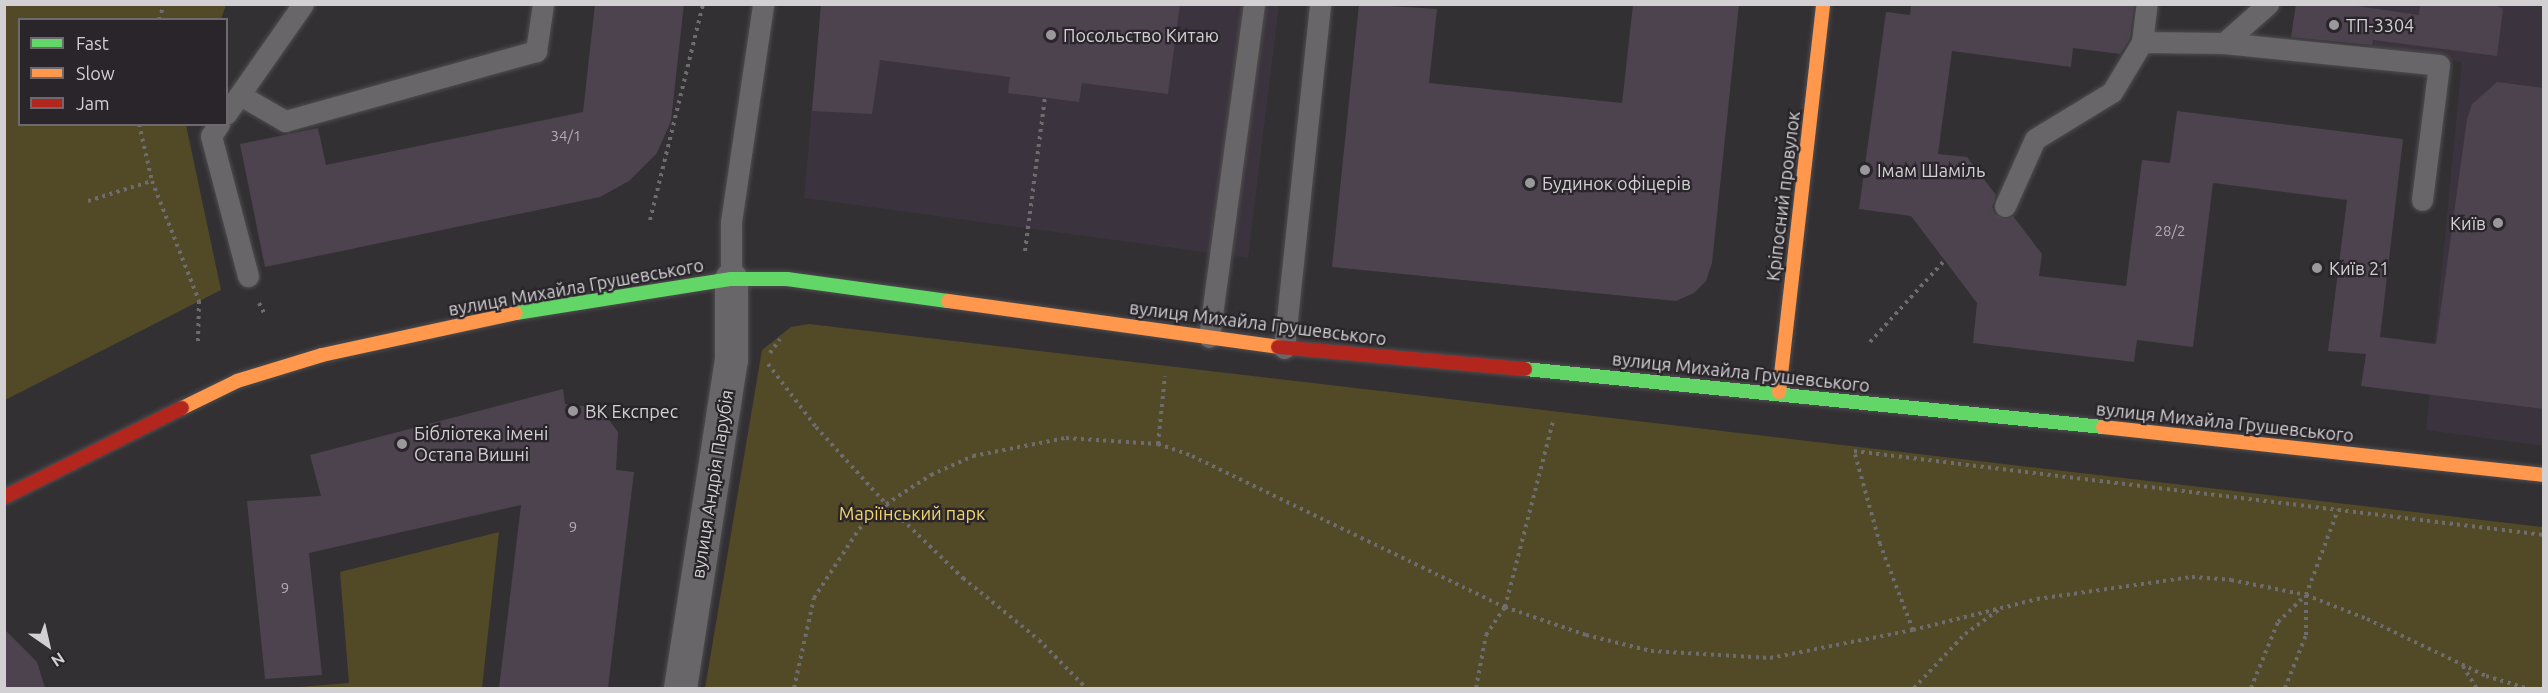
<!DOCTYPE html>
<html>
<head>
<meta charset="utf-8">
<style>
	body { margin:0 }
	#map { position:relative; width:2548px; height:693px; overflow:hidden; background:#323033; font-family:Ubuntu,sans-serif }
	div>[style] { position:absolute }
	[style*='--x'] { left:calc(var(--x)*1px); top:calc(var(--y)*1px); width:calc(var(--w)*1px); rotate:calc(var(--a)*1deg) }
	.built>* { inset:0; background:#3b333d }
	.green>* { inset:0; background:#524927 }
	.building>* { inset:0; background:#4c434e }
	.path>* { height:4px; margin-top:-2px; transform-origin:0; background:repeating-linear-gradient(90deg,#6e6c6e 0 3px,transparent 0 7.5px) }
	.roads { filter:drop-shadow(0 0 2px #4f4d4f) drop-shadow(0 0 2px #4f4d4f) }
	.lane>* { height:21px; margin:-10.5px; padding:0 10.5px; transform-origin:10.5px; border-radius:10.5px; background:#686669 }
	.street>* { height:33px; margin:-16.5px; padding:0 16.5px; transform-origin:16.5px; border-radius:16.5px; background:#686669 }
	.fast>* { height:14px; margin:-7px; padding:0 7px; transform-origin:7px; border-radius:7px; background:#63d668 }
	.slow>* { height:14px; margin:-7px; padding:0 7px; transform-origin:7px; border-radius:7px; background:#ff974d }
	.jam>* { height:14px; margin:-7px; padding:0 7px; transform-origin:7px; border-radius:7px; background:#b3261e }
	.dots>* { width:16px; height:16px; translate:-50% -50%; box-sizing:border-box; border:3px solid #29252a; border-radius:50% }
	span { translate:-50% -50%; white-space:nowrap; text-align:center; line-height:1.15; -webkit-text-stroke:4.5px #29252a; paint-order:stroke }
	.number-label { font-size:15px; color:#b0adb2 }
	.number-label span { -webkit-text-stroke-width:0 }
	.poi-label { font-size:18px; color:#d2d0d3 }
	.left { translate:0 -50%; text-align:left }
	.right { translate:-100% -50%; text-align:right }
	.street-label { font-size:18px; color:#d2d0d3 }
	.park-label { font-size:18px; color:#f1d56c }
	.frame { position:absolute; inset:0; border:6px solid #d2d0d3; pointer-events:none }
	.legend { position:absolute; left:18px; top:18px; width:210px; height:108px; box-sizing:border-box; background:#29252a; border:2px solid #6d696e; margin:0; padding:8px 10px; list-style:none; font-size:18px; color:#d2d0d3 }
	.legend li { display:flex; align-items:center; gap:12px; height:30px }
	.legend b { width:30px; border:2px solid #6d696e }
	.north { position:absolute; left:18px; top:615px; width:60px; height:60px; -webkit-text-stroke:4px #29252a; paint-order:stroke; rotate:146deg; font-size:16px; font-weight:700; line-height:24px; text-align:center; color:#d2d0d3 }
	.north::after { content:''; display:block; margin:auto; width:21px; height:27px; background:#d2d0d3; clip-path:polygon(50% 0,100% 100%,50% 72%,0 100%) }
</style>
</head>
<body>
<div id="map">
	<div class="built">
		<i style="clip-path:polygon(821px 5px,1279px 5px,1248px 258px,804px 198px)"></i>
		<i style="clip-path:polygon(2344px 5px,2543px 5px,2543px 446px,2426px 430px,2462px 62px,2371px 51px,2377px 9px)"></i>
	</div>
	<div class="green">
		<i style="clip-path:polygon(5px 4px,226px 5px,221px 19px,20px 20px,20px 124px,186px 125px,221px 290px,5px 400px)"></i>
		<i style="clip-path:polygon(809px 324px,2543px 527px,2543px 688px,705px 688px,762px 350px,791px 327px)"></i>
		<i style="clip-path:polygon(499px 532px,482px 688px,287px 688px,349px 683px,340px 572px)"></i>
	</div>
	<div class="building">
		<i style="clip-path:polygon(595px 4px,684px 4px,671px 121px,657px 153px,629px 181px,600px 197px,265px 267px,240px 144px,318px 128px,326px 165px,583px 112px)"></i>
		<i style="clip-path:polygon(821px 4px,1180px 4px,1168px 94px,1082px 83px,1079px 102px,1008px 93px,1010px 77px,880px 60px,872px 114px,812px 111px)"></i>
		<i style="clip-path:polygon(1359px 4px,1437px 9px,1429px 83px,1622px 103px,1633px 4px,1739px 4px,1712px 263px,1706px 281px,1694px 293px,1676px 301px,1332px 267px)"></i>
		<i style="clip-path:polygon(1911px 4px,2134px 4px,2130px 38px,2120px 54px,2073px 48px,2071px 67px,1952px 51px,1938px 154px,1967px 157px,1996px 195px,1992px 207px,1995px 214px,2006px 219px,2013px 216px,2042px 254px,2039px 276px,2126px 286px,2142px 160px,2170px 163px,2177px 111px,2403px 139px,2380px 337px,2436px 344px,2467px 119px,2472px 104px,2497px 82px,2544px 88px,2544px 409px,2361px 386px,2366px 354px,2328px 351px,2347px 200px,2213px 183px,2193px 347px,2137px 340px,2134px 362px,1973px 343px,1977px 303px,1911px 216px,1859px 209px,1886px 12px,1910px 15px)"></i>
		<i style="clip-path:polygon(2296px 4px,2344px 4px,2419px 15px,2420px 4px,2494px 4px,2503px 9px,2497px 56px,2373px 40px,2372px 45px,2291px 37px)"></i>
		<i style="clip-path:polygon(563px 389px,565px 404px,600px 408px,618px 432px,616px 470px,634px 472px,608px 688px,499px 688px,521px 505px,309px 553px,322px 675px,265px 679px,247px 501px,321px 496px,310px 455px)"></i>
		<i style="clip-path:polygon(4px 629px,37px 662px,45px 688px,4px 688px)"></i>
	</div>
	<div class="path">
		<i style="--x:159;--y:20;--w:17;--a:-73"></i>
		<i style="--x:139;--y:124;--w:58;--a:77.2"></i>
		<i style="--x:152;--y:181;--w:129;--a:68.6"></i>
		<i style="--x:199;--y:301;--w:40;--a:91.4"></i>
		<i style="--x:88;--y:201;--w:67;--a:-17.4"></i>
		<i style="--x:650;--y:220;--w:222;--a:-76.2"></i>
		<i style="--x:1025;--y:251;--w:154;--a:-82.6"></i>
		<i style="--x:259;--y:303;--w:11;--a:63"></i>
		<i style="--x:1870;--y:342;--w:111;--a:-47.6"></i>
		<i style="--x:770;--y:353;--w:17;--a:-54"></i>
		<i style="--x:768;--y:364;--w:79;--a:52.7"></i>
		<i style="--x:816;--y:427;--w:104;--a:47.7"></i>
		<i style="--x:886;--y:504;--w:107;--a:43.9"></i>
		<i style="--x:963;--y:578;--w:98;--a:39.2"></i>
		<i style="--x:1039;--y:640;--w:67;--a:45.6"></i>
		<i style="--x:1158;--y:444;--w:68;--a:-84.1"></i>
		<i style="--x:1913;--y:630;--w:92;--a:-111"></i>
		<i style="--x:1880;--y:544;--w:97;--a:-105.6"></i>
		<i style="--x:1854;--y:451;--w:695;--a:6.94"></i>
		<i style="--x:2463;--y:666;--w:26;--a:59"></i>
		<i style="--x:794;--y:688;--w:92;--a:-77.5"></i>
		<i style="--x:814;--y:598;--w:82;--a:-56.9"></i>
		<i style="--x:859;--y:529;--w:37;--a:-43"></i>
		<i style="--x:886;--y:504;--w:54;--a:-32.8"></i>
		<i style="--x:931;--y:475;--w:46;--a:-24.3"></i>
		<i style="--x:973;--y:456;--w:95;--a:-11"></i>
		<i style="--x:1066;--y:438;--w:92;--a:3.7"></i>
		<i style="--x:1158;--y:444;--w:36;--a:19"></i>
		<i style="--x:1192;--y:456;--w:348;--a:25.8"></i>
		<i style="--x:1505;--y:607;--w:86;--a:19.1"></i>
		<i style="--x:1586;--y:635;--w:67;--a:13.8"></i>
		<i style="--x:1651;--y:651;--w:119;--a:3.4"></i>
		<i style="--x:1770;--y:658;--w:146;--a:-11.1"></i>
		<i style="--x:1913;--y:630;--w:128;--a:-14"></i>
		<i style="--x:2037;--y:599;--w:157;--a:-8.1"></i>
		<i style="--x:2192;--y:577;--w:39;--a:4"></i>
		<i style="--x:2231;--y:580;--w:76;--a:11.3"></i>
		<i style="--x:2306;--y:595;--w:66;--a:21.5"></i>
		<i style="--x:2367;--y:619;--w:132;--a:25.6"></i>
		<i style="--x:2486;--y:676;--w:42;--a:16.7"></i>
		<i style="--x:1476;--y:688;--w:54;--a:-79.3"></i>
		<i style="--x:1486;--y:635;--w:34;--a:-56"></i>
		<i style="--x:1505;--y:607;--w:191;--a:-75.5"></i>
		<i style="--x:1914;--y:688;--w:74;--a:-46.6"></i>
		<i style="--x:1965;--y:634;--w:44;--a:-35.8"></i>
		<i style="--x:2251;--y:688;--w:71;--a:-67.8"></i>
		<i style="--x:2278;--y:622;--w:37;--a:-44"></i>
		<i style="--x:2285;--y:688;--w:57;--a:-68.4"></i>
		<i style="--x:2306;--y:635;--w:40;--a:-90"></i>
		<i style="--x:2306;--y:595;--w:91;--a:-69.4"></i>
	</div>
	<div class="roads">
		<div class="lane">
			<i style="--x:2142;--y:42;--w:82;--a:0.7"></i>
			<i style="--x:2224;--y:43;--w:216;--a:5.8"></i>
			<i style="--x:2439;--y:65;--w:136;--a:97.2"></i>
			<i style="--x:2224;--y:43;--w:59;--a:-41.6"></i>
			<i style="--x:240;--y:95;--w:52;--a:30"></i>
			<i style="--x:285;--y:121;--w:261;--a:-15.6"></i>
			<i style="--x:536;--y:51;--w:48;--a:-81.5"></i>
			<i style="--x:226;--y:114;--w:134;--a:-55"></i>
			<i style="--x:219;--y:124;--w:14;--a:124"></i>
			<i style="--x:211;--y:136;--w:145;--a:75.2"></i>
			<i style="--x:2005;--y:206;--w:73;--a:-65.9"></i>
			<i style="--x:2035;--y:139;--w:90;--a:-31.4"></i>
			<i style="--x:2112;--y:92;--w:58;--a:-59"></i>
			<i style="--x:2142;--y:42;--w:38;--a:-83"></i>
			<i style="--x:731;--y:279;--w:57;--a:-90"></i>
			<i style="--x:731;--y:222;--w:220;--a:-81.6"></i>
			<i style="--x:1209;--y:337;--w:336;--a:-82.3"></i>
			<i style="--x:1284;--y:348;--w:346;--a:-84"></i>
		</div>
		<div class="street">
			<i style="--x:680;--y:688;--w:332;--a:-81.2"></i>
			<i style="--x:731;--y:360;--w:81;--a:-90"></i>
		</div>
		<div class="fast">
			<i style="--x:516;--y:313;--w:218;--a:-9"></i>
			<i style="--x:731;--y:279;--w:56;--a:0"></i>
			<i style="--x:787;--y:279;--w:162;--a:7.8"></i>
			<i style="--x:1525;--y:369;--w:581;--a:5.73"></i>
		</div>
		<div class="slow">
			<i style="--x:948;--y:301;--w:333;--a:7.9"></i>
			<i style="--x:1779;--y:392;--w:390;--a:-83.5"></i>
			<i style="--x:182;--y:408;--w:61;--a:-26.1"></i>
			<i style="--x:237;--y:381;--w:89;--a:-17"></i>
			<i style="--x:322;--y:355;--w:198;--a:-12.2"></i>
			<i style="--x:2103;--y:427;--w:444;--a:6.2"></i>
		</div>
		<div class="jam">
			<i style="--x:1278;--y:347;--w:248;--a:5.1"></i>
			<i style="--x:4;--y:497;--w:199;--a:-26.6"></i>
		</div>
	</div>
	<div class="dots">
		<i style="left:2334px;top:25px;background:#9a989b"></i>
		<i style="left:1051px;top:35px;background:#9a989b"></i>
		<i style="left:1865px;top:170px;background:#9a989b"></i>
		<i style="left:1530px;top:183px;background:#9a989b"></i>
		<i style="left:2498px;top:223px;background:#9a989b"></i>
		<i style="left:2317px;top:268px;background:#9a989b"></i>
		<i style="left:573px;top:411px;background:#9a989b"></i>
		<i style="left:402px;top:444px;background:#9a989b"></i>
	</div>
	<div class="number-label">
		<span style="left:566px;top:136px">34/1</span>
		<span style="left:2170px;top:231px">28/2</span>
		<span style="left:573px;top:527px">9</span>
		<span style="left:285px;top:588px">9</span>
	</div>
	<div class="poi-label">
		<span class="left" style="left:2346px;top:25px">ТП-3304</span>
		<span class="left" style="left:1063px;top:35px">Посольство Китаю</span>
		<span class="left" style="left:1877px;top:170px">Імам Шаміль</span>
		<span class="left" style="left:1542px;top:183px">Будинок офіцерів</span>
		<span class="right" style="left:2486px;top:223px">Київ</span>
		<span class="left" style="left:2329px;top:268px">Київ 21</span>
		<span class="left" style="left:585px;top:411px">ВК Експрес</span>
		<span class="left" style="left:414px;top:444px">Бібліотека імені<br>Остапа Вишні</span>
	</div>
	<div class="street-label">
		<span style="left:1783px;top:196px;rotate:-83deg">Кріпосний провулок</span>
		<span style="left:576px;top:287px;rotate:-10deg">вулиця Михайла Грушевського</span>
		<span style="left:1258px;top:323px;rotate:7deg">вулиця Михайла Грушевського</span>
		<span style="left:1741px;top:372px;rotate:6deg">вулиця Михайла Грушевського</span>
		<span style="left:2225px;top:422px;rotate:6deg">вулиця Михайла Грушевського</span>
		<span style="left:712px;top:484px;rotate:-81deg">вулиця Андрія Парубія</span>
	</div>
	<div class="park-label">
		<span style="left:912px;top:513px">Маріїнський парк</span>
	</div>
	<div class="frame"></div>
	<ul class="legend">
	<li><b style="height:8px;background:#63d668"></b>Fast</li>
	<li><b style="height:8px;background:#ff974d"></b>Slow</li>
	<li><b style="height:8px;background:#b3261e"></b>Jam</li>
	</ul>
	<div class="north">N</div>
</div>
</body>
</html>
